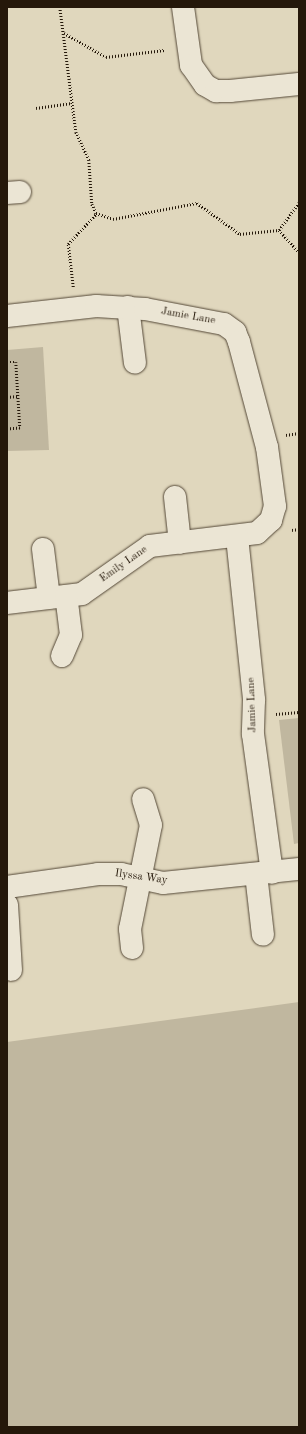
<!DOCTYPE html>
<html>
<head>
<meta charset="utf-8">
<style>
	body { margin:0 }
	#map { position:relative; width:306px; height:1434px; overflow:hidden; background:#e0d7bd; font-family:"Old Standard TT",serif }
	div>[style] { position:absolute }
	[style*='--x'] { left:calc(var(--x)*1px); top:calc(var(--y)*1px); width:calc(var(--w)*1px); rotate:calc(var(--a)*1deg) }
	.green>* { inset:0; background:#c0b79f }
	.path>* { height:2.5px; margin-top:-1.25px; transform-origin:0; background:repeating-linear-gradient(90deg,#25180a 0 1px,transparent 0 3px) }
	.roads { filter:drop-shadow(0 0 1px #544837) drop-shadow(0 0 1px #544837) }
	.minor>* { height:22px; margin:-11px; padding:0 11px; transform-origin:11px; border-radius:11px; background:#ebe5d4 }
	span { translate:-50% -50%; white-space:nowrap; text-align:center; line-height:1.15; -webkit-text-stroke:3.5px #ebe5d4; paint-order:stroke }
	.street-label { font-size:11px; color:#25180a }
	.frame { position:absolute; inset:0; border:8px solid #25180a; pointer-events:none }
</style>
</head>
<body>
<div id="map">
	<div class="green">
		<i style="clip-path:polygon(43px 347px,49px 450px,7px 451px,7px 350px)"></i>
		<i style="clip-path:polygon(299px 718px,299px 843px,294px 844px,279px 720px)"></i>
		<i style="clip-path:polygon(299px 1002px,299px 1426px,7px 1427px,7px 1042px)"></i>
	</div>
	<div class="path">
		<i style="--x:60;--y:7;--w:126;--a:82.7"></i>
		<i style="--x:76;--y:132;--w:31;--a:65"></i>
		<i style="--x:89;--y:160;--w:44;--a:86.1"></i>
		<i style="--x:92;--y:204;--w:10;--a:66"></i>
		<i style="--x:96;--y:213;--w:18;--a:19"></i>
		<i style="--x:113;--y:219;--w:86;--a:-10.8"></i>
		<i style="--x:197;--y:203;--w:53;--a:35.8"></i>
		<i style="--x:240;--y:234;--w:39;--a:-6"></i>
		<i style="--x:279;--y:230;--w:34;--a:-54"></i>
		<i style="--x:64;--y:33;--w:48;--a:29.7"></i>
		<i style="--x:106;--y:57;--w:59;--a:-6.8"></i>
		<i style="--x:36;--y:108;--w:36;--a:-8"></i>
		<i style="--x:279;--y:230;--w:30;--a:48"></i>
		<i style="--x:73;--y:287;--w:43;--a:-96.6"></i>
		<i style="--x:68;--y:244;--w:42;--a:-46.9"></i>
		<i style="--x:7;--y:362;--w:9;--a:0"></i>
		<i style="--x:16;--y:362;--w:66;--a:86.5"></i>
		<i style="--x:20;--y:428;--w:13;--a:176"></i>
		<i style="--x:7;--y:397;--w:11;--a:-5"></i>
		<i style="--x:286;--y:435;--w:13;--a:-9"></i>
		<i style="--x:292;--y:530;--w:7;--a:-8"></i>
		<i style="--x:276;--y:714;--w:23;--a:-5"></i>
	</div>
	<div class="roads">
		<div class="minor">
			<i style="--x:183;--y:7;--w:59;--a:82.1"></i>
			<i style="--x:191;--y:65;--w:24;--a:55"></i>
			<i style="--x:205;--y:85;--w:13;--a:29"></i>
			<i style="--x:216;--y:91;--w:14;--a:0"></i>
			<i style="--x:230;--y:91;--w:69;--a:-5.8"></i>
			<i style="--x:7;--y:193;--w:13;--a:-4"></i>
			<i style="--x:128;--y:307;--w:56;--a:82.9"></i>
			<i style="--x:7;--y:316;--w:90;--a:-6.4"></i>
			<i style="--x:96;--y:306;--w:49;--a:3.5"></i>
			<i style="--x:145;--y:309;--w:80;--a:10.8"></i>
			<i style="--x:224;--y:324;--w:14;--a:36"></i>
			<i style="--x:235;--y:332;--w:11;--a:68"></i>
			<i style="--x:239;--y:342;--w:109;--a:75.1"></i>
			<i style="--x:267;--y:447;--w:60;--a:82.3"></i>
			<i style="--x:275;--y:506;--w:15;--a:106"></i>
			<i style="--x:271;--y:520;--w:19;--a:137"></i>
			<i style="--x:257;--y:533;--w:108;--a:173.1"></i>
			<i style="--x:150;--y:546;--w:83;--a:144.8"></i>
			<i style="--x:82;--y:594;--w:76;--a:173.2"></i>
			<i style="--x:175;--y:497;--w:46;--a:83.8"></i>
			<i style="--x:237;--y:537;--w:164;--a:84"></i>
			<i style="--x:254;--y:700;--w:34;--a:92"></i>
			<i style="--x:253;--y:734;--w:140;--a:82.2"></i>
			<i style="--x:43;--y:549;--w:49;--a:83"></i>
			<i style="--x:62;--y:656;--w:23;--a:-67"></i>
			<i style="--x:71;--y:635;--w:39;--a:-97"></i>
			<i style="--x:256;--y:874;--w:61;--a:83.5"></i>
			<i style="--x:7;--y:887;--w:92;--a:-8.1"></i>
			<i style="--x:98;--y:874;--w:23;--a:0"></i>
			<i style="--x:121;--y:874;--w:43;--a:12.1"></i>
			<i style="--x:163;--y:883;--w:137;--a:-5.9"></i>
			<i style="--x:7;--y:905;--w:65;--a:86.5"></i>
			<i style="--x:132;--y:948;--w:19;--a:-96"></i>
			<i style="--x:130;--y:929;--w:106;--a:-78.6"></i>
			<i style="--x:151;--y:825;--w:27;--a:-107"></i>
		</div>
	</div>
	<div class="street-label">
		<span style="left:188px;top:317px;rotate:10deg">Jamie Lane</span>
		<span style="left:124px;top:565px;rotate:-35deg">Emily Lane</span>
		<span style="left:253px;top:705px;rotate:-92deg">Jamie Lane</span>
		<span style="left:141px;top:878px;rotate:8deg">Ilyssa Way</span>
	</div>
	<div class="frame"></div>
</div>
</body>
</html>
